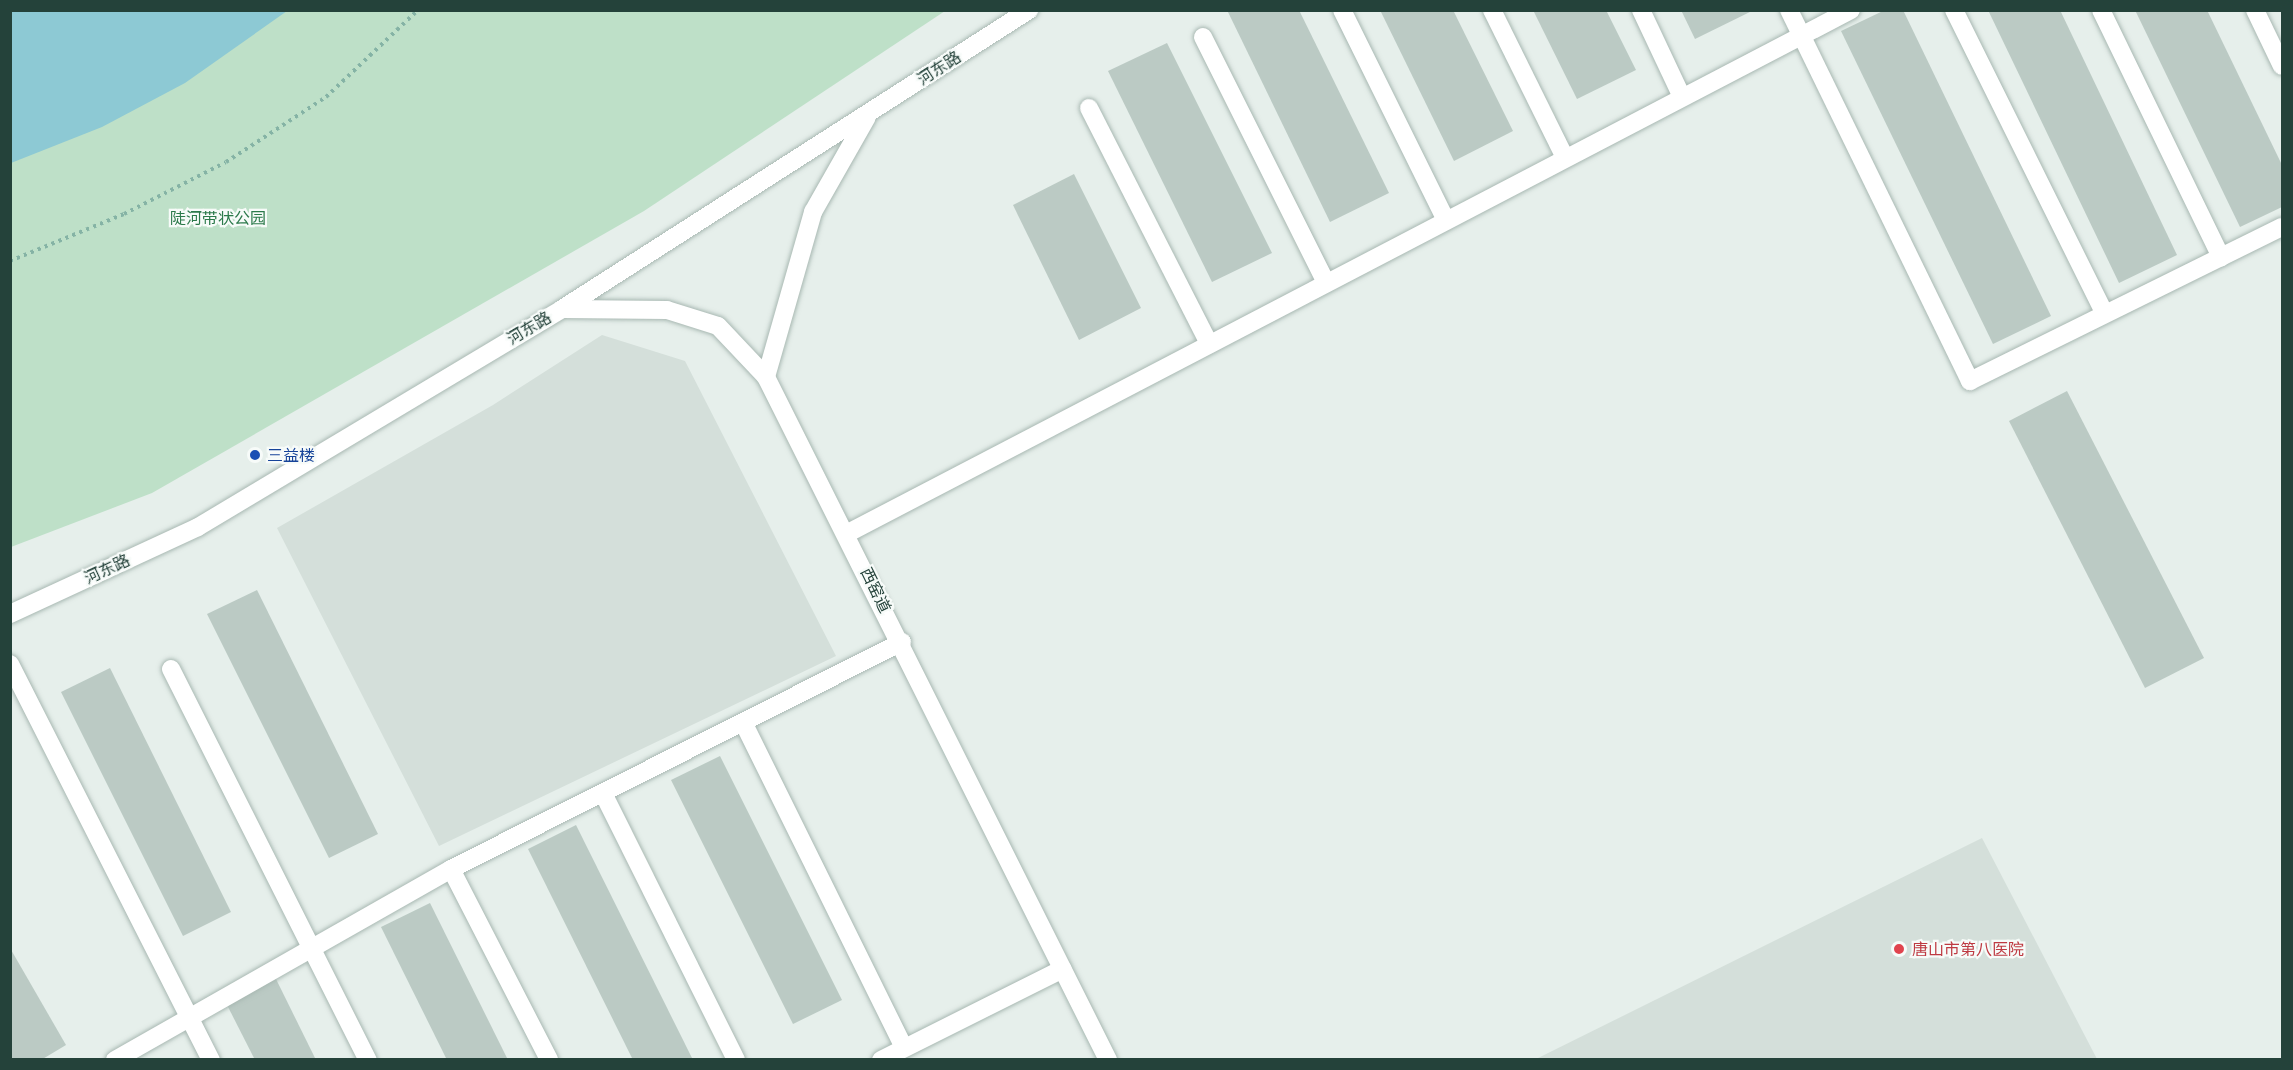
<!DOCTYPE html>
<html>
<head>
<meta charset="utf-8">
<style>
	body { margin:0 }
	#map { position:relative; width:2293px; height:1070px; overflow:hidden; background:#e6efeb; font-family:Commissioner,"Noto Sans SC",sans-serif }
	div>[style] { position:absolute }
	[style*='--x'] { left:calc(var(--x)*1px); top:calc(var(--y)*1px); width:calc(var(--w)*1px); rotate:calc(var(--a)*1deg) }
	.built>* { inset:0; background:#d4dfda }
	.green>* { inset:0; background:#bee0c8 }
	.water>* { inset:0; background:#8dc9d4 }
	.building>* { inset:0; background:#bbcac4 }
	.path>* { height:4px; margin-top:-2px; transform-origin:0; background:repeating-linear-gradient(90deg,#85b3a5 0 3px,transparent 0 7.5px) }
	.roads { filter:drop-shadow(0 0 2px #a8b8b2) drop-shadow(0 0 2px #a8b8b2) }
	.minor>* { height:18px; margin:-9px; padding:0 9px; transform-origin:9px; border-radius:9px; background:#fff }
	.dots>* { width:16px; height:16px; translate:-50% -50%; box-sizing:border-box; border:3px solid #f7fbf9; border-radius:50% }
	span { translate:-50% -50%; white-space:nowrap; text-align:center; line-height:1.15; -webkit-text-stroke:4.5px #f7fbf9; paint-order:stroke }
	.street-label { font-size:16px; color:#24423a }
	.park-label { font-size:16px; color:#2c7a4b }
	.transit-label { font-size:16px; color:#164399 }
	.left { translate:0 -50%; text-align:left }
	.health-label { font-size:16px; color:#be3a42 }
	.frame { position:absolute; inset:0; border:12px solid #24423a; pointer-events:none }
</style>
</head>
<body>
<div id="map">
	<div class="built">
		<i style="clip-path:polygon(602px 335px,685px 361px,836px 656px,439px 846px,277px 528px,493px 405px)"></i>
		<i style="clip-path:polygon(1982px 838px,2097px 1059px,1536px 1059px)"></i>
	</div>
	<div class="green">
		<i style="clip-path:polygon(11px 11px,945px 11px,644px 211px,152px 493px,11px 547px)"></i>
	</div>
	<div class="water">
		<i style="clip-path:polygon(10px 11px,11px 10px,287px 11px,185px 83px,102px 127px,11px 163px)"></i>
	</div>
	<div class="building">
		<i style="clip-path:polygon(1227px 10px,1299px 10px,1389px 193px,1330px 222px)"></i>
		<i style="clip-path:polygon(1380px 10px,1453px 10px,1513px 131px,1454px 161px)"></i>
		<i style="clip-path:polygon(1533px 10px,1606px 10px,1636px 70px,1577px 99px)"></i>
		<i style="clip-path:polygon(1681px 10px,1754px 10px,1695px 39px)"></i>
		<i style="clip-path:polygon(1885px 10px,1903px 10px,2051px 316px,1993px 344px,1841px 31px)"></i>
		<i style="clip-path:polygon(1988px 10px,2060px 10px,2177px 255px,2119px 283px)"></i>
		<i style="clip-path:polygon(2135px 10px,2207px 10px,2282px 165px,2282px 207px,2240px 227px)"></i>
		<i style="clip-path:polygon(1167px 43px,1272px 253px,1212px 282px,1108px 71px)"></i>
		<i style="clip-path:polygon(1074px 174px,1141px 308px,1079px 340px,1013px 205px)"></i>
		<i style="clip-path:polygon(2067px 391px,2204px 658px,2145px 688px,2009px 421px)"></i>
		<i style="clip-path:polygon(257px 590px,378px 834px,329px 858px,207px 614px)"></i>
		<i style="clip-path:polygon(110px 668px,231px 912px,183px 936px,61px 692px)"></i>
		<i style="clip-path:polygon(720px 756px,842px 1000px,793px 1024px,671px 780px)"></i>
		<i style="clip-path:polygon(576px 825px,693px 1060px,633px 1060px,528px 849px)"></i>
		<i style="clip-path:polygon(430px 903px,508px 1060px,447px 1060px,381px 927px)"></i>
		<i style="clip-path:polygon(10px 948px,66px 1045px,41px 1060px,10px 1060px)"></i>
		<i style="clip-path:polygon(275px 977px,316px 1060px,255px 1060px,225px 1001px)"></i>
	</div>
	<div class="path">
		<i style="--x:10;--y:261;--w:123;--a:-22.4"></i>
		<i style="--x:124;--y:214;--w:114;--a:-27"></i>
		<i style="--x:226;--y:162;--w:119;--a:-33"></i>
		<i style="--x:326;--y:97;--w:127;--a:-43.4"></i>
	</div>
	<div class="roads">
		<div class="minor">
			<i style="--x:1342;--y:10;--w:234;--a:63.7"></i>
			<i style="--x:1492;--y:10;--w:165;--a:63.7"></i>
			<i style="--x:1641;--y:10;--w:96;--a:64.8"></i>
			<i style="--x:1789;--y:10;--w:413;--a:64"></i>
			<i style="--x:1970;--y:381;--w:348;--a:-26.3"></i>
			<i style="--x:1954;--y:10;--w:339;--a:63.6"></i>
			<i style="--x:2101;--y:10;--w:275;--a:64.1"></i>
			<i style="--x:2255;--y:10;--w:62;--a:64.3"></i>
			<i style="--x:1203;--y:37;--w:275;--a:63.4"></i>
			<i style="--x:1089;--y:108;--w:265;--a:63"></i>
			<i style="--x:564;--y:309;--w:103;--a:0.6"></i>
			<i style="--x:667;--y:310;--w:53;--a:17.4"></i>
			<i style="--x:718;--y:326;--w:70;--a:46.7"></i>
			<i style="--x:766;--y:377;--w:764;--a:63.4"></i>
			<i style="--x:766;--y:377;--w:172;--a:-74.1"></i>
			<i style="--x:813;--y:212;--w:109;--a:-60.4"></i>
			<i style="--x:848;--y:533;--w:1131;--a:-27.54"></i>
			<i style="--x:10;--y:614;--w:207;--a:-24.8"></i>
			<i style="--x:198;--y:527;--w:424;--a:-30.9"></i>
			<i style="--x:562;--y:309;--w:555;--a:-32.63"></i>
			<i style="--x:10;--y:664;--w:444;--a:63.1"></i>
			<i style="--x:171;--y:669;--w:438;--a:63.3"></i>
			<i style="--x:744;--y:724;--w:361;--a:63.7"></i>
			<i style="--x:604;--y:795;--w:296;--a:63.5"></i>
			<i style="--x:451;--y:869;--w:215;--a:62.8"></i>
			<i style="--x:115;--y:1060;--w:386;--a:-29.6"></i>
			<i style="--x:451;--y:869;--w:505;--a:-26.72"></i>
			<i style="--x:881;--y:1060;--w:203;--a:-26.6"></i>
		</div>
	</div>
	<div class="dots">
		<i style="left:255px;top:455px;background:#1a4fb4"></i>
		<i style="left:1899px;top:949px;background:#e0444e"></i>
	</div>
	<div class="street-label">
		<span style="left:939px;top:68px;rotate:-33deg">河东路</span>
		<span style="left:529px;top:328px;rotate:-31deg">河东路</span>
		<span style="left:107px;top:569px;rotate:-25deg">河东路</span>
		<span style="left:876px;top:590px;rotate:64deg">西窑道</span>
	</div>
	<div class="park-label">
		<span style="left:218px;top:218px">陡河带状公园</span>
	</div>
	<div class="transit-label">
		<span class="left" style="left:267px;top:455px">三益楼</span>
	</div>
	<div class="health-label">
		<span class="left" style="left:1912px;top:949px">唐山市第八医院</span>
	</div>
	<div class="frame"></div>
</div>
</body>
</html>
